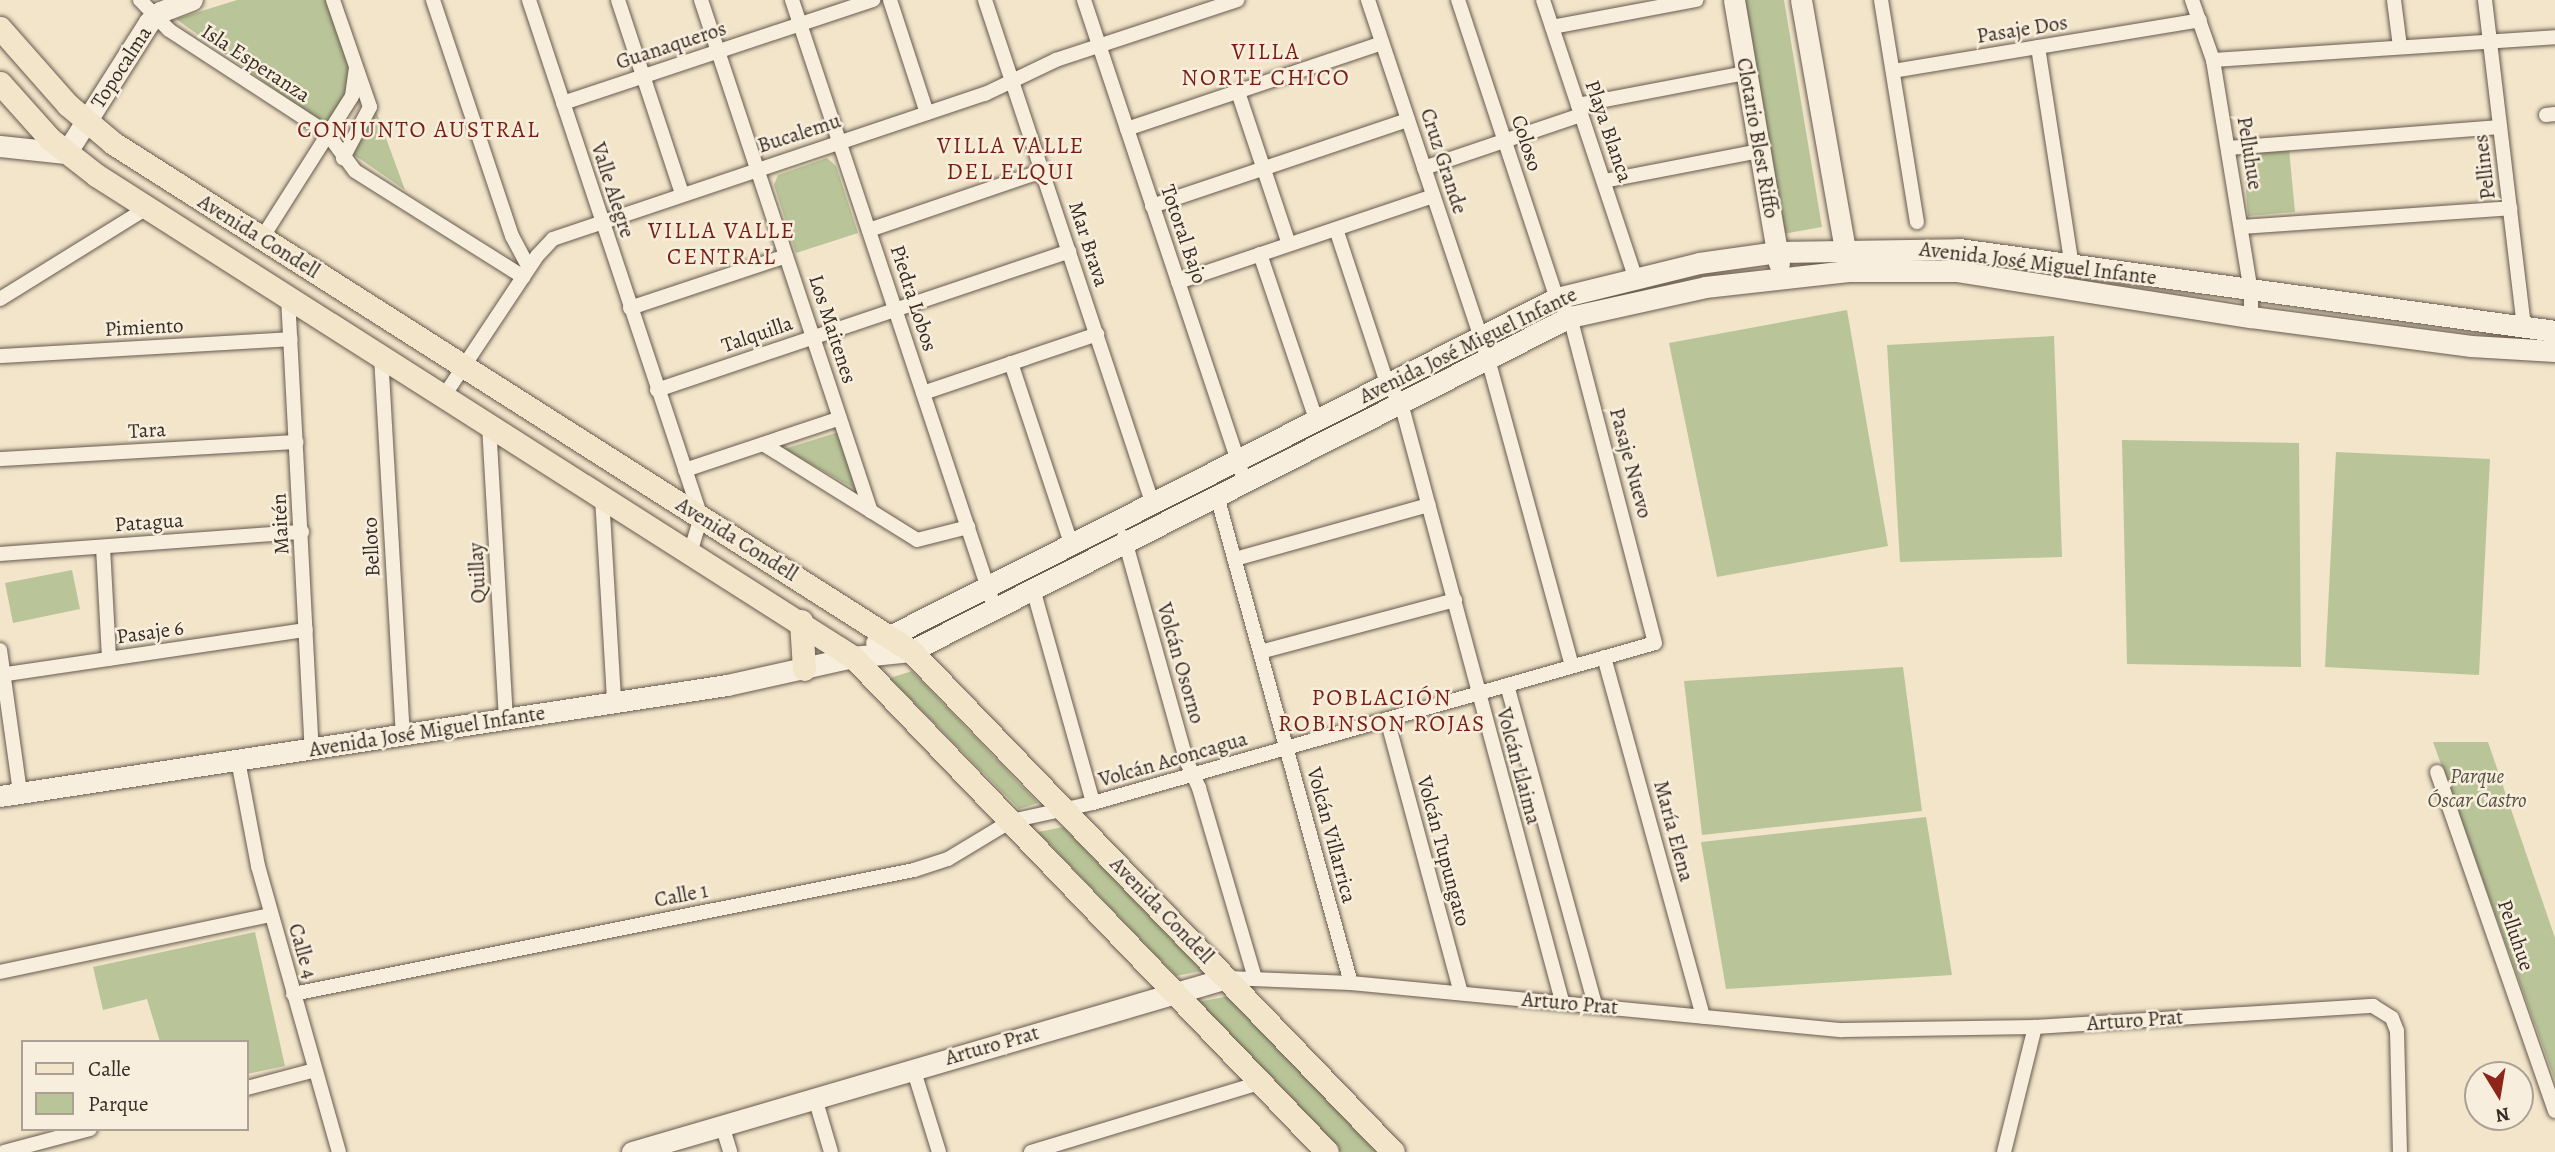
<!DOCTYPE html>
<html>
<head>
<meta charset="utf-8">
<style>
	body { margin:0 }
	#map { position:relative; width:2555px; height:1152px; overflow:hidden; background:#f2e5ca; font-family:Alegreya,serif }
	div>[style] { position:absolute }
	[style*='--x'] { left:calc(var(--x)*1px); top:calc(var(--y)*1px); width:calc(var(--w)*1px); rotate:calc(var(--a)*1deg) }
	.green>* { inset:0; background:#b9c598 }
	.roads { filter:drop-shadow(0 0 2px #675a4e) drop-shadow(0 0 2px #675a4e) }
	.street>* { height:14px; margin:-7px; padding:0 7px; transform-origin:7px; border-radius:7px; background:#f7eedd }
	.secondary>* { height:21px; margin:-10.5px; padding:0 10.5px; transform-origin:10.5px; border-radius:10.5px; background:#f7eedd }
	.primary>* { height:23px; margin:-11.5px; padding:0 11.5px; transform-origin:11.5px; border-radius:11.5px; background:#f2e5ca }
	span { translate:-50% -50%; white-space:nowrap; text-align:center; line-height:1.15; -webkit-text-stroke:5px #f7eedd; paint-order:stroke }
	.street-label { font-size:21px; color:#392c25 }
	.park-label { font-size:21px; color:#595242; font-style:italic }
	.neighbourhood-label { font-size:23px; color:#7a1f14; letter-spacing:2px }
	.legend { position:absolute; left:21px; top:1040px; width:228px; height:91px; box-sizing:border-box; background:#f7eedd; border:2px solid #aba093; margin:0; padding:9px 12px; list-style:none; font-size:21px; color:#392c25 }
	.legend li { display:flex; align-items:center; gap:14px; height:35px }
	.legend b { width:35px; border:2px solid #aba093 }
	.north { position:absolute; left:2464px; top:1061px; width:70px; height:70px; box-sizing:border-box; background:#f7eedd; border:2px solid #aba093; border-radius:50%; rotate:169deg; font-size:19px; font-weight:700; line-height:28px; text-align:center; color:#392c25 }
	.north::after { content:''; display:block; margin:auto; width:24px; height:32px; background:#8f2418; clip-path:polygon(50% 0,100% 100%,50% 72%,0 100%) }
</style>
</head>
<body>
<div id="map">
	<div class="green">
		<i style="clip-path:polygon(237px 0,327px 0,351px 74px,349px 95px,326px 126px,176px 19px)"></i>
		<i style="clip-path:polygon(1741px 0,1784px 0,1822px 227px,1783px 234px)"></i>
		<i style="clip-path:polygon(376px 111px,405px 190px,350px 152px)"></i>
		<i style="clip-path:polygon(2289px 149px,2295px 212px,2248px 216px,2243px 153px)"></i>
		<i style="clip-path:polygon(827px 158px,836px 166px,858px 233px,796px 253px,774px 185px,778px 175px)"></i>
		<i style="clip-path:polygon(1847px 310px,1888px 546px,1717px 577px,1669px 343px)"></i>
		<i style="clip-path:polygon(2054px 336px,2062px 557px,1900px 562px,1887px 345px)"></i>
		<i style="clip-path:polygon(839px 432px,859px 491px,784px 449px)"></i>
		<i style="clip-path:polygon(2122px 440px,2299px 443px,2301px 667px,2127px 664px)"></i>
		<i style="clip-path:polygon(2336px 452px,2490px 459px,2479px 675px,2325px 667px)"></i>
		<i style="clip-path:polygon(72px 570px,80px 609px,13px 623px,5px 583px)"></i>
		<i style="clip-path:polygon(1903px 667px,1922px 811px,1702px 835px,1684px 681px)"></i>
		<i style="clip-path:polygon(912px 671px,1038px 803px,1019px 809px,890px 678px)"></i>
		<i style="clip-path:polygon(2433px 742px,2488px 742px,2555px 938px,2555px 1080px)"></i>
		<i style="clip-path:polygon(1926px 817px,1952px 975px,1726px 989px,1701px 842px)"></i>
		<i style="clip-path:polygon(1063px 827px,1202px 971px,1176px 976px,1038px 832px)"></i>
		<i style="clip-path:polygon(255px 932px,285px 1066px,247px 1074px,247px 1042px,160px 1042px,147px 999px,103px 1010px,93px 967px)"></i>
		<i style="clip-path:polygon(1230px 996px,1376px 1152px,1341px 1152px,1197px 1002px)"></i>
	</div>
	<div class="roads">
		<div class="street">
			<i style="--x:140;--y:0;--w:42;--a:46"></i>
			<i style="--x:169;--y:30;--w:189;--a:33.1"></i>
			<i style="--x:327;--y:133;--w:47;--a:53.6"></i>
			<i style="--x:355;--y:171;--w:199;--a:32.2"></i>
			<i style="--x:333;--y:0;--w:113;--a:70.9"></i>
			<i style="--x:370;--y:107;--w:58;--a:117.9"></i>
			<i style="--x:433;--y:0;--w:249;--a:71.5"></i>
			<i style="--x:512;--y:236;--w:36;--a:62"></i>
			<i style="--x:529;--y:0;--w:545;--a:71.6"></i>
			<i style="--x:701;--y:517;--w:38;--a:107"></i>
			<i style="--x:618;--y:0;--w:204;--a:71.7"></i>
			<i style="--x:701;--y:0;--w:539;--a:71.63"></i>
			<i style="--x:792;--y:0;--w:642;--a:71.57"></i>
			<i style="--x:890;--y:0;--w:119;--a:71.9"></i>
			<i style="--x:985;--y:0;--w:529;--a:71.6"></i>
			<i style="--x:1084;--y:0;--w:508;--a:71.53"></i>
			<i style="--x:1368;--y:0;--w:379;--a:71.5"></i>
			<i style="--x:1488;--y:359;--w:318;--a:74.7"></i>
			<i style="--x:1543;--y:0;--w:291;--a:71.6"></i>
			<i style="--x:1881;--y:0;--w:225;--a:80.8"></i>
			<i style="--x:2192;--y:0;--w:64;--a:70.7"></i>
			<i style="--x:2213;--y:60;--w:235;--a:80.7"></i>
			<i style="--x:2251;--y:292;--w:25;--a:90"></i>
			<i style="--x:2394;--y:0;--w:47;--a:82.7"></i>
			<i style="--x:2485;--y:0;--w:331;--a:83.2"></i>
			<i style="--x:1552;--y:27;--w:147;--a:-10.6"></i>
			<i style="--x:2038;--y:47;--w:222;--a:81.2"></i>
			<i style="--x:2213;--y:60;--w:343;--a:-3.8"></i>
			<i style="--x:1893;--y:71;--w:311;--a:-9.4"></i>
			<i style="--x:1238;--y:92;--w:160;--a:71.5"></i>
			<i style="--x:563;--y:103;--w:327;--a:-18.4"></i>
			<i style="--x:1578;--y:105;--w:171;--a:-10.8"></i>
			<i style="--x:2546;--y:115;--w:9;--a:-6"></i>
			<i style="--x:1127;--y:129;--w:269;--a:-18.6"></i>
			<i style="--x:2228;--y:148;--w:273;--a:-4.4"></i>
			<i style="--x:1424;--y:168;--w:166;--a:-18.7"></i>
			<i style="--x:1604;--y:181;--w:159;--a:-10.9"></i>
			<i style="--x:1152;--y:206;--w:270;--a:-18.6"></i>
			<i style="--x:2241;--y:227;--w:270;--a:-4"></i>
			<i style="--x:1336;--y:229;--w:162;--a:71.7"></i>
			<i style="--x:1387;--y:383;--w:24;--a:55"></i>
			<i style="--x:1401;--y:403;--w:619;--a:74.93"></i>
			<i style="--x:869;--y:230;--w:183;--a:-18.8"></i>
			<i style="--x:262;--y:238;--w:168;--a:-57.6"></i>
			<i style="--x:352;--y:96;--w:27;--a:-82"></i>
			<i style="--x:1260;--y:254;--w:174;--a:71.3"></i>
			<i style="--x:1178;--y:282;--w:269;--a:-18.6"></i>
			<i style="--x:288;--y:297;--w:452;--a:87"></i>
			<i style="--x:0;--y:299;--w:173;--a:-31.8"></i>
			<i style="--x:630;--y:308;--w:164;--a:-18.4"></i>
			<i style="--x:0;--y:356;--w:291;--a:-3.3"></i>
			<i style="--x:381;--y:356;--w:380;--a:86.7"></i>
			<i style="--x:1011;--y:363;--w:190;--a:71.6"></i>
			<i style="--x:657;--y:390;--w:435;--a:-18.6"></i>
			<i style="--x:923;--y:393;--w:184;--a:-18.7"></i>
			<i style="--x:444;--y:396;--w:168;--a:-56.4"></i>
			<i style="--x:537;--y:256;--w:23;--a:-47"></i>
			<i style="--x:553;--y:239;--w:456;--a:-18.6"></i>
			<i style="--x:985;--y:94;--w:79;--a:-25.6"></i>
			<i style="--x:1056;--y:60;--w:191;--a:-18.3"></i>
			<i style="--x:489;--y:425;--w:294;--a:86.7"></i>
			<i style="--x:763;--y:444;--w:181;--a:31.9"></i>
			<i style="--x:917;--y:540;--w:53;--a:-14.3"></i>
			<i style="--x:0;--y:459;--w:297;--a:-3.3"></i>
			<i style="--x:685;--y:470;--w:163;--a:-18.5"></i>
			<i style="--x:1217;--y:496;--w:505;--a:74.62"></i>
			<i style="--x:602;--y:497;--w:205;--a:86.6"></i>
			<i style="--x:1124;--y:537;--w:234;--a:74.4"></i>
			<i style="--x:1187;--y:762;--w:29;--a:65"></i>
			<i style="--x:1199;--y:788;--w:198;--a:73.6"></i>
			<i style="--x:103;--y:547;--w:112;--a:86.9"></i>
			<i style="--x:0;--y:554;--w:303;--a:-4.2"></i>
			<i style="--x:1235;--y:559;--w:201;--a:-15.6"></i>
			<i style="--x:1033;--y:589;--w:222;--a:74.3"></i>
			<i style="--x:0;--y:650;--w:144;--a:82"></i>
			<i style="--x:1260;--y:652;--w:202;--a:-14.9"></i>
			<i style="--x:1604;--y:657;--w:373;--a:74.6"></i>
			<i style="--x:0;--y:675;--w:309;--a:-8.4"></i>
			<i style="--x:1507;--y:685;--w:332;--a:74.6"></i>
			<i style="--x:1387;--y:719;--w:284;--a:74.9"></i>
			<i style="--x:238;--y:760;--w:108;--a:79.3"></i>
			<i style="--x:258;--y:866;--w:297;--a:74.2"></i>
			<i style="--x:2437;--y:772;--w:359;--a:70.8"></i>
			<i style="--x:0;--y:972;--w:277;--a:-11.9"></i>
			<i style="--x:1227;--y:978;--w:124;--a:2.3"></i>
			<i style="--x:1351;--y:983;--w:493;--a:5.5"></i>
			<i style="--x:1842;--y:1030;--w:193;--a:-0.9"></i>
			<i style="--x:2035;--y:1027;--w:339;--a:-3.6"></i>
			<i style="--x:2373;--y:1006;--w:22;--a:32"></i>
			<i style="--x:2392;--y:1018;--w:14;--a:69"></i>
			<i style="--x:2397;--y:1031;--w:121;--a:88.6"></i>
			<i style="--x:293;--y:994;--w:633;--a:-11.29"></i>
			<i style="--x:914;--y:870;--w:36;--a:-18"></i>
			<i style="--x:948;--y:859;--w:74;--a:-31.1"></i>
			<i style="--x:1011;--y:821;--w:84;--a:-12.4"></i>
			<i style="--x:1093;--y:803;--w:584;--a:-15.89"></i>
			<i style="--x:1655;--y:643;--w:337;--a:-104.6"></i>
			<i style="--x:1570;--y:317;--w:25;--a:-124"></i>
			<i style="--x:1556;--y:296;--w:312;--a:-108.3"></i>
			<i style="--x:913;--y:1068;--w:88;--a:72.8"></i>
			<i style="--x:247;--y:1088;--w:70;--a:-14.8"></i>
			<i style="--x:815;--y:1098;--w:56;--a:73.5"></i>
			<i style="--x:722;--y:1125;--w:28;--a:73"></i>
			<i style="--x:4;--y:1152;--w:89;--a:-15"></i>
			<i style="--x:1031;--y:1152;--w:239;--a:-16.8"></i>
			<i style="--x:2004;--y:1152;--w:129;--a:-76.1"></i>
		</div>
		<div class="secondary">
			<i style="--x:1734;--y:0;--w:267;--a:80.3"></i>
			<i style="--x:1801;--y:0;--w:266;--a:80"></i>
			<i style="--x:0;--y:146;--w:66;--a:6.1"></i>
			<i style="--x:66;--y:153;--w:155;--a:-57.6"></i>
			<i style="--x:149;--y:22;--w:15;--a:-42"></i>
			<i style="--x:160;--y:12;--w:34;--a:-21"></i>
			<i style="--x:876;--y:643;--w:763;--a:-26.87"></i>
			<i style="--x:1557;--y:298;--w:146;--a:-13.8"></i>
			<i style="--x:1699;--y:263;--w:79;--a:-8"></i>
			<i style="--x:1777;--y:252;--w:182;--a:-0.9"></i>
			<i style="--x:1959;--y:249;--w:602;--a:7.83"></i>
			<i style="--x:0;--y:796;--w:735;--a:-8.68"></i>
			<i style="--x:727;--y:685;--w:129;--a:-12.5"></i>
			<i style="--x:853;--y:657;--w:58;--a:-5.9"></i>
			<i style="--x:911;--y:651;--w:739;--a:-26.88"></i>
			<i style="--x:1570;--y:317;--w:138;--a:-12.5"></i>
			<i style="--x:1705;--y:287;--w:144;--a:-6.4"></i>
			<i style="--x:1848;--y:271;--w:108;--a:0"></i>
			<i style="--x:1956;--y:271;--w:299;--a:8.9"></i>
			<i style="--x:2251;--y:317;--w:222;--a:7.5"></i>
			<i style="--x:2471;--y:346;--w:84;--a:3.4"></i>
			<i style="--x:632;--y:1152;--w:620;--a:-16.3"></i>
		</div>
		<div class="primary">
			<i style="--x:0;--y:28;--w:103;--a:48.6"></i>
			<i style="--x:68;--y:105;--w:59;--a:40.2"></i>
			<i style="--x:113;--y:143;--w:946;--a:32.48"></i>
			<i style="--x:911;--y:651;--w:695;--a:46.11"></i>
			<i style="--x:0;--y:83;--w:75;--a:48.2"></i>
			<i style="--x:50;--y:139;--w:58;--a:38"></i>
			<i style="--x:96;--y:175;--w:897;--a:32.49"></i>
			<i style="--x:853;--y:657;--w:685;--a:46.24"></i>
			<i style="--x:801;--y:621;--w:48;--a:86.4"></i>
		</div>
	</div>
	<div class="street-label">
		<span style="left:2022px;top:29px;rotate:-9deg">Pasaje Dos</span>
		<span style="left:671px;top:45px;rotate:-18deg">Guanaqueros</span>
		<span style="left:256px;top:63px;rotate:33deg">Isla Esperanza</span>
		<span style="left:121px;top:67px;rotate:-57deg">Topocalma</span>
		<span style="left:1609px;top:131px;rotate:71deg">Playa Blanca</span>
		<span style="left:799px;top:133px;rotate:-18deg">Bucalemu</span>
		<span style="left:1758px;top:138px;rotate:80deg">Clotario Blest Riffo</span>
		<span style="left:1527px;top:143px;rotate:72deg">Coloso</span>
		<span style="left:2250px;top:153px;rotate:81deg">Pelluhue</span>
		<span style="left:1444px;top:161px;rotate:72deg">Cruz Grande</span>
		<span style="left:2484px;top:167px;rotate:-97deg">Pellines</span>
		<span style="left:613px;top:190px;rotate:72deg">Valle Alegre</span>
		<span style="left:1184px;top:234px;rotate:71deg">Totoral Bajo</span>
		<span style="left:259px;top:236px;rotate:32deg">Avenida Condell</span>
		<span style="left:1089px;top:244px;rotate:72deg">Mar Brava</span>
		<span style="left:2038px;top:263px;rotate:7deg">Avenida José Miguel Infante</span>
		<span style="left:914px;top:298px;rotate:72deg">Piedra Lobos</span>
		<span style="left:144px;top:327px;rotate:-3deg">Pimiento</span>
		<span style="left:833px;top:329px;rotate:72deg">Los Maitenes</span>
		<span style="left:757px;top:334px;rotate:-19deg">Talquilla</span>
		<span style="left:1468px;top:345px;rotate:-26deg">Avenida José Miguel Infante</span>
		<span style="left:147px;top:430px;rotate:-3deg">Tara</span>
		<span style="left:1631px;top:463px;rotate:75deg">Pasaje Nuevo</span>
		<span style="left:149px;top:522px;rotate:-4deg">Patagua</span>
		<span style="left:280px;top:524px;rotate:-93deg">Maitén</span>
		<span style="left:737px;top:539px;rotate:32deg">Avenida Condell</span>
		<span style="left:371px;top:547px;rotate:-93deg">Belloto</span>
		<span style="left:477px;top:573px;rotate:-93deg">Quillay</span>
		<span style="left:150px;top:632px;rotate:-8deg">Pasaje 6</span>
		<span style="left:1181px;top:663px;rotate:74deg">Volcán Osorno</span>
		<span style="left:427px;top:731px;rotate:-9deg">Avenida José Miguel Infante</span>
		<span style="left:1173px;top:759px;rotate:-16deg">Volcán Aconcagua</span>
		<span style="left:1519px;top:766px;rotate:75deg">Volcán Llaima</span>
		<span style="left:1674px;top:831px;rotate:75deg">María Elena</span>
		<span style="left:1332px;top:835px;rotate:75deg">Volcán Villarrica</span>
		<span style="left:1444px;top:851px;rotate:75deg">Volcán Tupungato</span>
		<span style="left:681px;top:895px;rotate:-11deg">Calle 1</span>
		<span style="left:1162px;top:910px;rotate:46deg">Avenida Condell</span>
		<span style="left:2516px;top:935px;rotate:71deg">Pelluhue</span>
		<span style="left:303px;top:951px;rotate:74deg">Calle 4</span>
		<span style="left:1570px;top:1003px;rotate:5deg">Arturo Prat</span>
		<span style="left:2135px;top:1020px;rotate:-4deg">Arturo Prat</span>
		<span style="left:992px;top:1045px;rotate:-16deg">Arturo Prat</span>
	</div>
	<div class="park-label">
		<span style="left:2477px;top:788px">Parque<br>Óscar Castro</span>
	</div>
	<div class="neighbourhood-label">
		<span style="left:1266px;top:65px">VILLA<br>NORTE CHICO</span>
		<span style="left:419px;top:130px">CONJUNTO AUSTRAL</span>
		<span style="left:1011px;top:159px">VILLA VALLE<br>DEL ELQUI</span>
		<span style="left:722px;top:244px">VILLA VALLE<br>CENTRAL</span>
		<span style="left:1382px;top:711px">POBLACIÓN<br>ROBINSON ROJAS</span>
	</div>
	<ul class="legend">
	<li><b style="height:9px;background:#f2e5ca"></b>Calle</li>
	<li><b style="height:19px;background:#b9c598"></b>Parque</li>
	</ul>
	<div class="north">N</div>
</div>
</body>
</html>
